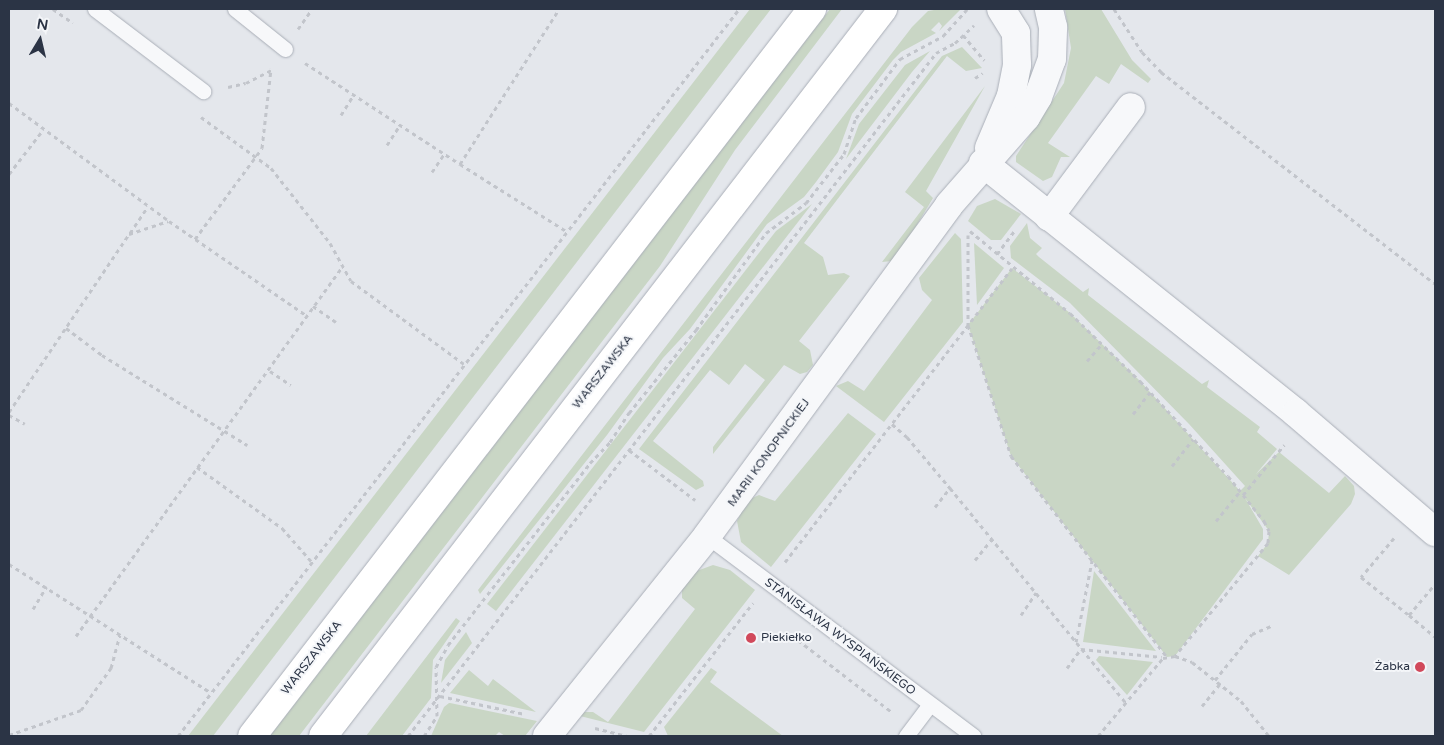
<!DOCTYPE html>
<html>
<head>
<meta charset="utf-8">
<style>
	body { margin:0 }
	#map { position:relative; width:1444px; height:745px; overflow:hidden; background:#e4e7ec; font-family:"Varela Round",sans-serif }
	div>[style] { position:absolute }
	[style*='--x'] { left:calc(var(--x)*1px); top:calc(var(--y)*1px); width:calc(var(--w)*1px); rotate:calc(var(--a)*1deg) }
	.green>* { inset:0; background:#c9d6c5 }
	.path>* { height:3px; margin-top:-1.5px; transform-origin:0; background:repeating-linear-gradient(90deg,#c2c5cb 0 4px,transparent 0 8px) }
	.roads { filter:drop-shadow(0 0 1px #a9aeb7) drop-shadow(0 0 1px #a9aeb7) }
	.lane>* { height:15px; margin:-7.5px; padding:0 7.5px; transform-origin:7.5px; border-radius:7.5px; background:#f7f8fa }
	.street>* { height:28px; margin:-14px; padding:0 14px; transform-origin:14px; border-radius:14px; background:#f7f8fa }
	.secondary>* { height:28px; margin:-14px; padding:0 14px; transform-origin:14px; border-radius:14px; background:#fff }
	.dots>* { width:14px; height:14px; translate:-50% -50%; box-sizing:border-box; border:2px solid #f4f6f9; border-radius:50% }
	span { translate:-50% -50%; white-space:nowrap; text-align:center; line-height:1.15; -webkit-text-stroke:4px #f4f6f9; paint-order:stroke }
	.street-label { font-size:12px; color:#2b3445 }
	.poi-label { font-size:12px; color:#2b3445 }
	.left { translate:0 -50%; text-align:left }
	.right { translate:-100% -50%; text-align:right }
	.frame { position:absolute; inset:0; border:10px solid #2b3445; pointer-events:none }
	.north { position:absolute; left:15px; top:15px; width:50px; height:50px; -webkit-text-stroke:4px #f4f6f9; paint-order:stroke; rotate:9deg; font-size:14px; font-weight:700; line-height:20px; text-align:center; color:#2b3445 }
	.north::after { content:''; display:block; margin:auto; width:18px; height:22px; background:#2b3445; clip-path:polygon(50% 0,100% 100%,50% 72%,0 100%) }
</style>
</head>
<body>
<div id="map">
	<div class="green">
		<i style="clip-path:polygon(750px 9px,771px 9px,213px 736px,188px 736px)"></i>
		<i style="clip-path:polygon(830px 9px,842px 9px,735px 150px,660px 266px,299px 736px,270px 736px)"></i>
		<i style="clip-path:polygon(940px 9px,960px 10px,939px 31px,942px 26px,939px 22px,931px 30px,936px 33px,901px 52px,893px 60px,852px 114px,838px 152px,816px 182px,804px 197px,767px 224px,690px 329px,663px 358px,607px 435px,480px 594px,478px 590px,912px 27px,928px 11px)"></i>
		<i style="clip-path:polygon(1065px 9px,1101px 9px,1132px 60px,1151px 79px,1148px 83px,1121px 64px,1109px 84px,1096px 76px,1048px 143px,1070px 157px,1061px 157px,1052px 177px,1043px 181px,1016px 162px,1016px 156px,1064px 83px,1071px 48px)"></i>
		<i style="clip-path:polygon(962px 47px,982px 68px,966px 71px,947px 56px,804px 243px,823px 257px,828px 275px,844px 273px,850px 276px,799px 341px,810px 350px,813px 365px,807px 372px,800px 374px,784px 365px,713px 454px,713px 447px,765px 380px,745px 364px,729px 385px,710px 370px,653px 441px,703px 481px,704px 486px,696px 490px,639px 449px,942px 56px)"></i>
		<i style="clip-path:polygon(930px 51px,912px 72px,846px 159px,859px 124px,905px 65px)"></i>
		<i style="clip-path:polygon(985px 86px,926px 191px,933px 198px,903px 248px,892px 261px,882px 262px,924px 207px,905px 192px)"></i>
		<i style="clip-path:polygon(995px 199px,1021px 214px,1001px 240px,991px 240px,968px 221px,977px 206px)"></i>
		<i style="clip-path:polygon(812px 204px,496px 611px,487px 604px,776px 231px)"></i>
		<i style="clip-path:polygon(1027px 223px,1030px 238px,1042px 248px,1036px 254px,1039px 257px,1083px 292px,1089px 288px,1088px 295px,1202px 384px,1209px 380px,1207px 387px,1260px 427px,1257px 432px,1277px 449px,1256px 474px,1279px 452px,1329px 493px,1345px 476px,1354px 486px,1355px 494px,1351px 504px,1289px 575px,1258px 556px,1268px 543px,1269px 531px,1245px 498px,1263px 529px,1263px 539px,1175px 656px,1167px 657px,1011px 456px,968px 325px,1012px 268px,1070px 313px,1140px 381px,1240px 491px,1245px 486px,1189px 424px,1070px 303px,1011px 258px,1010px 246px)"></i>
		<i style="clip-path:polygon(955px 233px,961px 239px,963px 322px,884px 422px,836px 386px,848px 381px,864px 391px,932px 300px,922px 290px,919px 278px)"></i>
		<i style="clip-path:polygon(974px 243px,1004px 268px,977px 305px)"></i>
		<i style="clip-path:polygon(848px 413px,876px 434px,771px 567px,741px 542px,737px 521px,742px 511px,750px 499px,759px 495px,775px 501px)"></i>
		<i style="clip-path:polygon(713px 565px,730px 570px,755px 590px,644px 732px,580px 716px,583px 712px,593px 712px,608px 722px,695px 609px,682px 598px,682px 588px,694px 572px)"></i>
		<i style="clip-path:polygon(1094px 571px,1156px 651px,1083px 642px)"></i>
		<i style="clip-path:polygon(456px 618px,460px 621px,433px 660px,431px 698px,402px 736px,366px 736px)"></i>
		<i style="clip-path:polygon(466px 632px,472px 643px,441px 683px,445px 660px)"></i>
		<i style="clip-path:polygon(1099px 656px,1153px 662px,1127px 695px,1096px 660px)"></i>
		<i style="clip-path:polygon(711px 668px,717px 672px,710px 682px,783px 736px,668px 736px,664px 727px)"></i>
		<i style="clip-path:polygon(469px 670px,488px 686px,493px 679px,536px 712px,450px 693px)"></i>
		<i style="clip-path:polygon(449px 703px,450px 703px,537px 721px,525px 736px,505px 736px,499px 732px,495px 736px,431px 736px,444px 707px)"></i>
	</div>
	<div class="path">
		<i style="--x:53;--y:9;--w:24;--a:35"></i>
		<i style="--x:1114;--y:9;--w:51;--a:56.9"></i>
		<i style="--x:1142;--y:52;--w:28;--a:46"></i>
		<i style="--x:1161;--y:72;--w:346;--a:37.7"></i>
		<i style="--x:298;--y:29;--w:24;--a:-55"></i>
		<i style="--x:963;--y:35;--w:33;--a:50"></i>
		<i style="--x:305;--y:63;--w:185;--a:33.1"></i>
		<i style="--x:460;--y:164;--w:184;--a:-57.4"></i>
		<i style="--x:975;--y:78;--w:9;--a:-32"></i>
		<i style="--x:228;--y:87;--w:18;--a:-13"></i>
		<i style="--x:246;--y:83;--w:28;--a:-27"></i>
		<i style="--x:9;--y:103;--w:199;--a:36.4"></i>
		<i style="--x:169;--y:221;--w:166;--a:34.5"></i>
		<i style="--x:341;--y:115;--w:22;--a:-58"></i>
		<i style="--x:201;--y:117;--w:87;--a:36.1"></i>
		<i style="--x:271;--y:168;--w:95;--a:51.8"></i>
		<i style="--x:330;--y:243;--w:43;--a:61.1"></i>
		<i style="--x:351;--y:281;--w:140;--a:36.3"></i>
		<i style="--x:387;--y:145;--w:24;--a:-57"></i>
		<i style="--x:460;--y:164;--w:125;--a:32.3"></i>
		<i style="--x:432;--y:172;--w:22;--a:-56"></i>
		<i style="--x:9;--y:174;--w:56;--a:-52.3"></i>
		<i style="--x:970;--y:231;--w:129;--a:39.4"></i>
		<i style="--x:1070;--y:313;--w:98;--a:44.2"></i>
		<i style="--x:1140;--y:381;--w:129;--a:47.2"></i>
		<i style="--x:1228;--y:476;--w:58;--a:51.3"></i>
		<i style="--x:1264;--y:521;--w:11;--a:63"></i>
		<i style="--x:1269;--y:531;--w:12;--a:95"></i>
		<i style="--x:1268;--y:543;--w:146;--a:129.5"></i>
		<i style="--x:1175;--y:656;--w:18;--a:19"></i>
		<i style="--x:1192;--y:662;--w:63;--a:38.5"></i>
		<i style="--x:1241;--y:701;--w:45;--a:51.3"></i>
		<i style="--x:130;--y:233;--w:32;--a:-56"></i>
		<i style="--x:968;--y:235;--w:90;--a:90"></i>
		<i style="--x:968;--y:325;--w:138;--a:71.8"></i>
		<i style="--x:1011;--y:456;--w:254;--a:52.2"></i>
		<i style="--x:195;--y:239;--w:113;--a:-53.6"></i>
		<i style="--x:262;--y:148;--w:80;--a:-83.5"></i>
		<i style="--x:997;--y:254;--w:31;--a:-53"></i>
		<i style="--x:313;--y:306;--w:28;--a:35"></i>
		<i style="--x:66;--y:328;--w:45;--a:36.9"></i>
		<i style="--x:102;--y:355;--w:171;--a:31.8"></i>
		<i style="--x:1087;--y:361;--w:23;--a:-49"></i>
		<i style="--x:270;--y:371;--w:25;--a:34"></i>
		<i style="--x:9;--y:412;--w:215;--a:-56"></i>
		<i style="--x:129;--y:234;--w:41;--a:-18.4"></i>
		<i style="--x:1133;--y:414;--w:28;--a:-52"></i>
		<i style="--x:9;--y:415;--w:18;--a:29"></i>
		<i style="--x:892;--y:424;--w:20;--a:41"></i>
		<i style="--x:907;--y:437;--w:67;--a:49.9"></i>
		<i style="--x:950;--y:488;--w:278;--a:50.7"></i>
		<i style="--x:629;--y:450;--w:83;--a:37.1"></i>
		<i style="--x:1172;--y:466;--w:34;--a:-52"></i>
		<i style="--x:197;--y:467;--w:105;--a:35.7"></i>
		<i style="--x:282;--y:528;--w:44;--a:48.7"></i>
		<i style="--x:1243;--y:495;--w:65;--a:-50.6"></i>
		<i style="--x:935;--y:507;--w:24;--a:-52"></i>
		<i style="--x:1216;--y:521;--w:38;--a:-51"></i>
		<i style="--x:1394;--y:538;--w:51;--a:130.2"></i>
		<i style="--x:1361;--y:577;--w:61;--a:38.4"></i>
		<i style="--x:1409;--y:615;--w:40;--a:-50"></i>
		<i style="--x:975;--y:560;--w:27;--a:-51"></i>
		<i style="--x:785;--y:562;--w:371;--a:-52.3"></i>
		<i style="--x:9;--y:564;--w:238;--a:32.5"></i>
		<i style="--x:33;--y:609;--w:26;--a:-59"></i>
		<i style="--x:1021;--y:615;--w:27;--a:-56"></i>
		<i style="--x:1409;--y:615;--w:34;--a:40"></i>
		<i style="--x:76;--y:636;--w:456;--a:-54.2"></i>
		<i style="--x:798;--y:640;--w:118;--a:37.5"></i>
		<i style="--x:1076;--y:642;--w:83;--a:-78.8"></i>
		<i style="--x:1067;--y:668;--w:24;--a:-54"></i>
		<i style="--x:1081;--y:649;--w:81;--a:5.6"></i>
		<i style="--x:1215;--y:680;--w:59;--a:-51.2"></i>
		<i style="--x:1252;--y:634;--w:21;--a:-23"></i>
		<i style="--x:440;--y:696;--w:87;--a:12"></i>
		<i style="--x:1202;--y:706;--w:28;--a:-51"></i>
		<i style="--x:595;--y:728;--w:34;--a:14"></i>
		<i style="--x:9;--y:735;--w:76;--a:-19.1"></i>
		<i style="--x:81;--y:710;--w:52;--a:-54.5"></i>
		<i style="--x:111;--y:668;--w:34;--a:-75"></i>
		<i style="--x:178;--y:736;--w:918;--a:-52.34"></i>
		<i style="--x:408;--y:736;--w:863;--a:-52.29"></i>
		<i style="--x:936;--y:53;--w:21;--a:-28"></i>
		<i style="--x:955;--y:43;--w:26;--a:-43"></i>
		<i style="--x:424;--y:736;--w:24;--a:-57"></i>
		<i style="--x:437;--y:716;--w:49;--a:-91.2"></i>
		<i style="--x:436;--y:667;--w:25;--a:-61"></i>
		<i style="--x:448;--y:645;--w:231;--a:-52"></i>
		<i style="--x:590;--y:463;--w:29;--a:-46"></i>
		<i style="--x:610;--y:442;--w:35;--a:-57"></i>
		<i style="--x:629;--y:413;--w:107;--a:-51.1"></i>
		<i style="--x:696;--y:330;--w:120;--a:-54.2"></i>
		<i style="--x:766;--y:233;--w:50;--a:-36.9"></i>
		<i style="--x:806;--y:203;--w:62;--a:-52.2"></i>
		<i style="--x:844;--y:154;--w:38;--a:-72"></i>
		<i style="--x:856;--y:118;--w:74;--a:-53.3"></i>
		<i style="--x:900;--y:59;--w:49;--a:-28.1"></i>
		<i style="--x:943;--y:36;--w:36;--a:-48"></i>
		<i style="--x:649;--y:736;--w:169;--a:-52"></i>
		<i style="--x:1098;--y:736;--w:102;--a:-50.2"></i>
		<i style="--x:1163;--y:658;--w:12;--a:-9"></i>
	</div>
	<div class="roads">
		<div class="lane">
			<i style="--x:95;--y:9;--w:136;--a:37.2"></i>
			<i style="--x:235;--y:9;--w:64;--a:38.7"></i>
			<i style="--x:707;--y:536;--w:333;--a:36.9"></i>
			<i style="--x:906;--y:736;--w:38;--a:-53"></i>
		</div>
		<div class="street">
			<i style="--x:989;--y:148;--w:56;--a:-67.1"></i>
			<i style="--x:1011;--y:96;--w:32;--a:-79"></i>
			<i style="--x:1017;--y:65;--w:32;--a:-92"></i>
			<i style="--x:1016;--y:33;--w:28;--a:-122"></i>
			<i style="--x:983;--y:163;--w:401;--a:38.6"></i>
			<i style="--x:1296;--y:413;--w:183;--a:40.6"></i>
			<i style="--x:1049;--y:217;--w:137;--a:-53.3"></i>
			<i style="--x:547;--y:736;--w:256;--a:-51.3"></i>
			<i style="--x:707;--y:536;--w:410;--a:-53.8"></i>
			<i style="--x:949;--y:205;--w:117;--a:-48.8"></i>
			<i style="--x:1026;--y:117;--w:23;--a:-59"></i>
			<i style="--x:1038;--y:97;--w:40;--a:-69.8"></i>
			<i style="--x:1052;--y:59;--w:32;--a:-88"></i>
			<i style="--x:1053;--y:27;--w:18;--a:-103"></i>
		</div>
		<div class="secondary">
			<i style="--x:252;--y:736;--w:918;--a:-52.39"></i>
			<i style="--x:323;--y:736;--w:918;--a:-52.39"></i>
		</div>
	</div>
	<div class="dots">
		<i style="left:751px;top:638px;background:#d1495b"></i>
		<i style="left:1420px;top:667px;background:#d1495b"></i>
	</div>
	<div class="street-label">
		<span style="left:603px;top:372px;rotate:-52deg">WARSZAWSKA</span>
		<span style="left:769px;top:453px;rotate:-54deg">MARII KONOPNICKIEJ</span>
		<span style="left:840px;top:637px;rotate:37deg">STANISŁAWA WYSPIAŃSKIEGO</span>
		<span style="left:312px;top:658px;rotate:-52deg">WARSZAWSKA</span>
	</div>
	<div class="poi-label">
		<span class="left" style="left:761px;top:638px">Piekiełko</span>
		<span class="right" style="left:1410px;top:667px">Żabka</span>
	</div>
	<div class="frame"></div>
	<div class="north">N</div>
</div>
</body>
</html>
